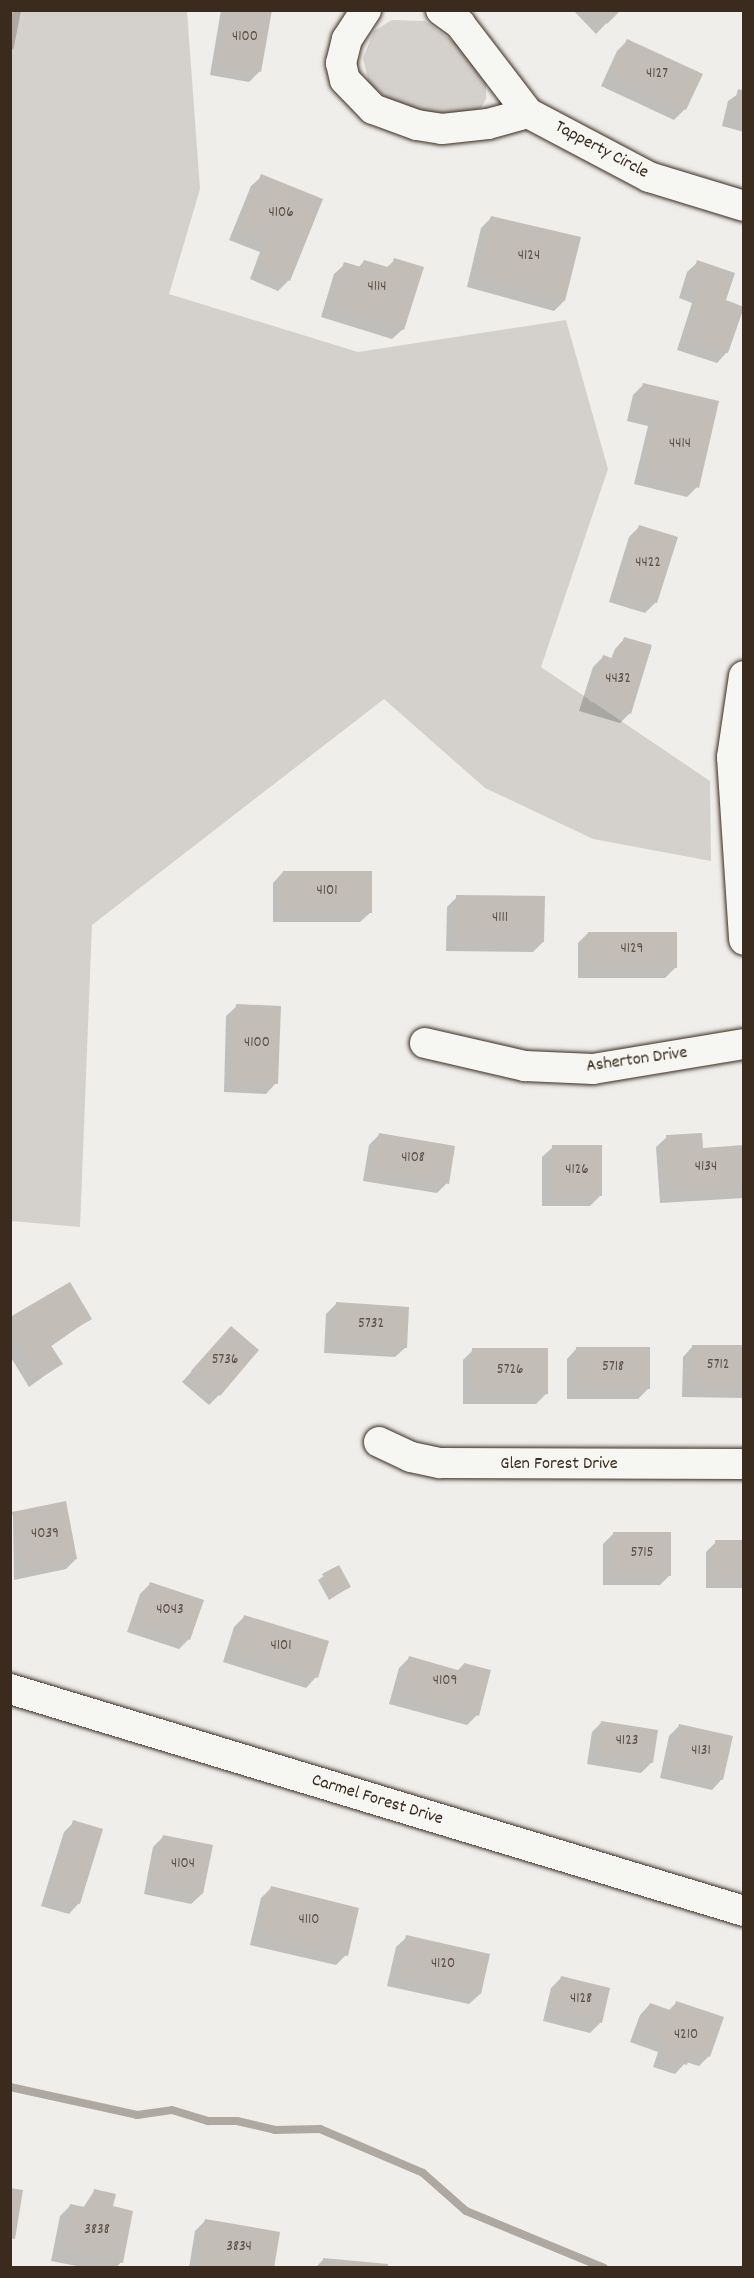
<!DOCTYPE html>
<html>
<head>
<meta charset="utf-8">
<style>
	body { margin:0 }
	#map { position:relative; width:754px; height:2278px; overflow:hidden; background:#efeeea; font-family:Dekko,sans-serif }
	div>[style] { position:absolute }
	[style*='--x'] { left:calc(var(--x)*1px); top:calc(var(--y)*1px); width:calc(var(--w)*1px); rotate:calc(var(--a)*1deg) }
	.green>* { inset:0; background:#d4d1cc }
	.shadow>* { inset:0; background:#0003 }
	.stream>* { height:8px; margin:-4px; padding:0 4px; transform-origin:4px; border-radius:4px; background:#afa8a1 }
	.building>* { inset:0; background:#c2bdb7 }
	.roads { filter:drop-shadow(0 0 2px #3b2a1e) drop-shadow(0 0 2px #3b2a1e) }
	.minor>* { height:30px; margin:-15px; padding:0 15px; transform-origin:15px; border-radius:15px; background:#f6f6f2 }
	span { translate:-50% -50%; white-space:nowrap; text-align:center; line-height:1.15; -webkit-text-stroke:4.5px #f6f6f2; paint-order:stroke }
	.number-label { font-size:15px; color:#5d4f44 }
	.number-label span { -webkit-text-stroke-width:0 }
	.street-label { font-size:18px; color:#3b2a1e }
	.frame { position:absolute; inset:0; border:12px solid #3b2a1e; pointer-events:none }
</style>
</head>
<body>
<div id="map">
	<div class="green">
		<i style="clip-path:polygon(10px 11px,187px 11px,200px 189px,169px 294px,358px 352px,566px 320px,608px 469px,541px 667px,710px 781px,711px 861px,593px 839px,485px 788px,384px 699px,92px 925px,80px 1227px,11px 1221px)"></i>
		<i style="clip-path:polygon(392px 20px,425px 21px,458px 45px,486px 80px,486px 99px,481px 108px,452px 116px,425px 113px,391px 101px,369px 84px,363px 58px,374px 31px)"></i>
	</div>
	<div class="shadow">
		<i style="clip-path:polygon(221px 10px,270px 10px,259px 72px,249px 82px,210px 75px)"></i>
		<i style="clip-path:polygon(573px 10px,619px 10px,596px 34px)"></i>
		<i style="clip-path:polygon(627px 41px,685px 109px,674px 120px,601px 86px,617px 51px)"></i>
		<i style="clip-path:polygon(744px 80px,744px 132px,722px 126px,728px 101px,741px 92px)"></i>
		<i style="clip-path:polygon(262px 176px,321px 200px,288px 281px,278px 291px,250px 279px,260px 252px,229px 240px,251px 186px)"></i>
		<i style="clip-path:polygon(492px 217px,564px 301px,554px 311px,467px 287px,481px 228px)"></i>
		<i style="clip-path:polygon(395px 260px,403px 329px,392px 339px,321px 317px,334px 274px,345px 264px,358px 268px,364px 261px,386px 268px)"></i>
		<i style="clip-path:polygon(698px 262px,725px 301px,727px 352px,717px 363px,677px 350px,692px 303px,679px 298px,687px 272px)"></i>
		<i style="clip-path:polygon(643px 385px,697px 487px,687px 497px,634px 484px,648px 426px,627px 421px,633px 395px)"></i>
		<i style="clip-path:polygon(639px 527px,656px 602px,645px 613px,609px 602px,629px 537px)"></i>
		<i style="clip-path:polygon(625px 638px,630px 713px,620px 723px,579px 711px,593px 667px,603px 657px,611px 659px,615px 649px)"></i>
		<i style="clip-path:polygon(283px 872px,371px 912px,360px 922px,273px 922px,273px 883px)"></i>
		<i style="clip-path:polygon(457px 897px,543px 942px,533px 952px,446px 951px,447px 907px)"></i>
		<i style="clip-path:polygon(588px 933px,676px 967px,665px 978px,578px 978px,578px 943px)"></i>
		<i style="clip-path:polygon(237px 1006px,276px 1083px,266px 1094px,224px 1092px,226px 1016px)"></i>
		<i style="clip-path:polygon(379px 1135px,447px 1183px,437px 1193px,363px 1181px,369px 1145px)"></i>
		<i style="clip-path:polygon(667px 1137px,701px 1149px,744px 1147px,744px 1198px,660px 1203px,656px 1147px)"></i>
		<i style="clip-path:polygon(553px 1147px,600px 1196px,590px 1206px,542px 1206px,542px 1157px)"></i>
		<i style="clip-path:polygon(336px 1304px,406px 1347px,395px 1357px,324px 1353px,326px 1314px)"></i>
		<i style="clip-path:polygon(10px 1319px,90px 1319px,50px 1347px,61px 1364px,29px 1387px,10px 1356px)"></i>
		<i style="clip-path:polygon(231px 1328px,219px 1395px,209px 1405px,182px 1382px)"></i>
		<i style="clip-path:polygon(693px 1346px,744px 1347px,744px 1398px,682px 1397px,683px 1357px)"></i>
		<i style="clip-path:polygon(577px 1348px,648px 1389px,638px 1399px,567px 1399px,567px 1359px)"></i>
		<i style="clip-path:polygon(473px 1350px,547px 1393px,536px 1404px,463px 1404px,463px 1360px)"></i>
		<i style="clip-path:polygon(13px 1513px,76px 1559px,66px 1569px,14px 1580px)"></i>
		<i style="clip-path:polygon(613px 1534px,670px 1575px,660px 1585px,603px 1585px,603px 1544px)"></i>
		<i style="clip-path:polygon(716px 1542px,744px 1542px,744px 1588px,706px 1588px,706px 1552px)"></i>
		<i style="clip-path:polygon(338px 1567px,349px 1587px,329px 1600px,318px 1580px)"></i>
		<i style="clip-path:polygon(150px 1584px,189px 1639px,179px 1649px,127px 1632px,140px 1594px)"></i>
		<i style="clip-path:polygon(244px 1617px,327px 1642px,316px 1677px,306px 1688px,223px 1662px,234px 1627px)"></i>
		<i style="clip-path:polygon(409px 1658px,457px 1671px,464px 1664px,477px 1715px,467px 1725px,389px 1704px,399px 1668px)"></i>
		<i style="clip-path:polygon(602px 1722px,652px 1762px,641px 1773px,587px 1764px,592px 1732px)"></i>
		<i style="clip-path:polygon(680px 1725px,722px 1779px,712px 1790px,660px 1778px,669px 1736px)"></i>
		<i style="clip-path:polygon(74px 1822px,79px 1903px,69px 1914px,41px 1906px,64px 1832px)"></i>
		<i style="clip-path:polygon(163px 1837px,202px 1894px,191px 1904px,144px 1894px,153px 1847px)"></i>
		<i style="clip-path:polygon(271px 1888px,346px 1955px,336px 1965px,250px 1945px,261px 1898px)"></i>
		<i style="clip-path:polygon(407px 1937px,488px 1955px,480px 1994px,469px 2004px,387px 1986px,396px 1947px)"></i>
		<i style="clip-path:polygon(561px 1978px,609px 1989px,600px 2023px,590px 2033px,543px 2021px,551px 1988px)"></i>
		<i style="clip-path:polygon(677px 2002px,709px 2056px,699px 2066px,686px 2062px,675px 2074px,653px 2067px,658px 2052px,630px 2042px,640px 2015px,650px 2004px,668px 2011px)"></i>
		<i style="clip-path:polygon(94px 2191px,121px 2262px,116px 2268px,87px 2268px,51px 2261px,60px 2216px,70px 2206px,83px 2208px)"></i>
		<i style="clip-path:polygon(205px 2221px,273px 2268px,189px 2268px,195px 2231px)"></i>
		<i style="clip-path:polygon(323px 2260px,386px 2268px,315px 2268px)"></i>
	</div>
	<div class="stream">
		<i style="--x:10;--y:46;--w:37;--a:-79"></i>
		<i style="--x:10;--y:2087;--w:130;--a:12.4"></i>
		<i style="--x:137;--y:2115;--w:35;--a:-8"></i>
		<i style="--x:172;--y:2110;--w:38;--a:17"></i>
		<i style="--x:208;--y:2121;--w:29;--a:0"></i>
		<i style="--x:237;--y:2121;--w:39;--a:13"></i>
		<i style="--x:275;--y:2130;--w:45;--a:-1.3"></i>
		<i style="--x:320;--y:2129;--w:112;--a:23.1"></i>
		<i style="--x:423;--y:2173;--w:57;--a:41.5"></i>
		<i style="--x:466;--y:2211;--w:149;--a:22.4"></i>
	</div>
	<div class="building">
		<i style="clip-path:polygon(228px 10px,272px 10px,261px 72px,219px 65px)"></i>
		<i style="clip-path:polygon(593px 10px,621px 10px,607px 24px)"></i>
		<i style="clip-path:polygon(627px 39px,703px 74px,686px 110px,610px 76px)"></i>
		<i style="clip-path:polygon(738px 89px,744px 91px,744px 119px,731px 116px)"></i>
		<i style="clip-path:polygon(261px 174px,323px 199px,290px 281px,259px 269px,270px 242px,239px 229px)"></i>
		<i style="clip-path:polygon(491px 216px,581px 237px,565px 301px,476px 277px)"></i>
		<i style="clip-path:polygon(394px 258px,424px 267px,404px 330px,330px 307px,344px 262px,361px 267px,364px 260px,391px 268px)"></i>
		<i style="clip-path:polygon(697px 260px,735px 273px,726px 300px,744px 307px,728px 353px,686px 339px,701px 293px,688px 288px)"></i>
		<i style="clip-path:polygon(643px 383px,719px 401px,699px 488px,644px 474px,658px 416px,636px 411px)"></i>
		<i style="clip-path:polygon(639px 525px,678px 537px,657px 603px,619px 591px)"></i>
		<i style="clip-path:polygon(624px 637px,652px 645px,631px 714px,589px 701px,603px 655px,617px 660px)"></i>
		<i style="clip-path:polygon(283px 871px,372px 871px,372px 913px,283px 913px)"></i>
		<i style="clip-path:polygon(456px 895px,545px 896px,544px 942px,456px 942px)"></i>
		<i style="clip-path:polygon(588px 932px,677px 932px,677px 968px,588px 968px)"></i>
		<i style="clip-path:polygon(236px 1004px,281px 1006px,278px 1084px,233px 1082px)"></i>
		<i style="clip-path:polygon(379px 1133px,455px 1146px,449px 1184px,372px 1171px)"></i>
		<i style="clip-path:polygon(702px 1133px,703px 1148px,744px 1145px,744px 1189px,670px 1193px,666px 1135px)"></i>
		<i style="clip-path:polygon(552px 1145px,602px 1145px,602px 1196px,552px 1196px)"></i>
		<i style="clip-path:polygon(70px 1282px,92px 1319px,50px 1344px,63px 1364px,40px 1378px,10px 1330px,10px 1317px)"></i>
		<i style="clip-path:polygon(336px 1302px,409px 1307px,407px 1348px,333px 1343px)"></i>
		<i style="clip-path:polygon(231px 1326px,259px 1350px,220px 1396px,191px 1371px)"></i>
		<i style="clip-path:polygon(692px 1345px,744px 1345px,744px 1388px,692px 1387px)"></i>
		<i style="clip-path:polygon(576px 1347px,650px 1347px,650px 1389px,576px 1389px)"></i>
		<i style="clip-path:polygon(472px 1348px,548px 1348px,548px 1394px,472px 1394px)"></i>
		<i style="clip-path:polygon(66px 1501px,77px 1559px,24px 1570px,12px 1512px)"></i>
		<i style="clip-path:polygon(613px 1532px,671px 1532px,671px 1576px,613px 1576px)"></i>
		<i style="clip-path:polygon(715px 1540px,744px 1540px,744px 1578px,715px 1578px)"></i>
		<i style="clip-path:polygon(339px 1565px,351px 1587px,334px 1596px,322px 1574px)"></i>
		<i style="clip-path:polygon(150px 1582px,204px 1600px,190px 1640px,136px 1622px)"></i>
		<i style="clip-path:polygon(244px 1615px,329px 1641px,318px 1678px,233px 1652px)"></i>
		<i style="clip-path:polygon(409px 1656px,461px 1671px,464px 1663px,491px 1670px,479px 1716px,398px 1694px)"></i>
		<i style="clip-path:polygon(601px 1721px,658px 1730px,653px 1763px,596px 1754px)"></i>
		<i style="clip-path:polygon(679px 1724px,733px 1736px,723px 1780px,669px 1768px)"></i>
		<i style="clip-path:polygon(73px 1820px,103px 1829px,80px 1904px,51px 1896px)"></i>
		<i style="clip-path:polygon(163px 1835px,213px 1845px,203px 1894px,153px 1884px)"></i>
		<i style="clip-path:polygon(271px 1886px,359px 1908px,348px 1956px,259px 1934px)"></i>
		<i style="clip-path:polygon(406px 1935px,490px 1954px,481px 1994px,397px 1976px)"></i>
		<i style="clip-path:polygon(561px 1976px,610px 1988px,602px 2023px,552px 2011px)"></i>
		<i style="clip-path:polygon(676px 2001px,724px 2017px,710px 2057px,692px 2050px,687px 2065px,662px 2057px,668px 2041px,639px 2031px,650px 2003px,673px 2011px)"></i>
		<i style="clip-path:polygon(10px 2188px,23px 2190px,15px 2239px,10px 2238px)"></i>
		<i style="clip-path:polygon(94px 2189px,116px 2194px,113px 2206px,133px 2211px,123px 2263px,61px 2251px,70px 2204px,90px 2208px)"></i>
		<i style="clip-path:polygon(205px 2219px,280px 2232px,274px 2268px,197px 2268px)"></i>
		<i style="clip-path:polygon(323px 2258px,388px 2264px,388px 2268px,322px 2268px)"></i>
	</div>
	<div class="roads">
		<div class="minor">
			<i style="--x:366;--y:10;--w:35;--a:123"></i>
			<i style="--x:347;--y:39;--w:25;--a:104"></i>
			<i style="--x:341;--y:63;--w:17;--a:77"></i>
			<i style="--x:345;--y:80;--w:40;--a:46"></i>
			<i style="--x:373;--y:109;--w:47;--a:20"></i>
			<i style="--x:417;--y:125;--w:25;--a:9"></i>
			<i style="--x:442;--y:129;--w:46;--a:-6.2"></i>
			<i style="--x:488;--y:124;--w:41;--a:-15.4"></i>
			<i style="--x:441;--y:10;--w:24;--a:36"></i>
			<i style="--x:460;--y:24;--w:112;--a:52.6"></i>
			<i style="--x:528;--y:113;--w:137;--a:27.9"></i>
			<i style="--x:649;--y:177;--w:99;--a:17"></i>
			<i style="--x:744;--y:676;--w:82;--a:98.4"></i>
			<i style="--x:732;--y:757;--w:183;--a:86.2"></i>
			<i style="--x:425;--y:1043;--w:103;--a:13"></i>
			<i style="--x:525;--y:1066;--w:68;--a:2.5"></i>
			<i style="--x:593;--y:1069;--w:153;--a:-9.4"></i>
			<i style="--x:379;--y:1442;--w:35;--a:25"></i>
			<i style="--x:411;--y:1457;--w:30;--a:12"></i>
			<i style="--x:440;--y:1463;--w:304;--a:0.2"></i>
			<i style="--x:10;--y:1689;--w:767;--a:16.83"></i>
		</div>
	</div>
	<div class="number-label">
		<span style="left:245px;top:38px">4100</span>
		<span style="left:657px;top:75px">4127</span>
		<span style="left:281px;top:214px">4106</span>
		<span style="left:529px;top:257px">4124</span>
		<span style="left:377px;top:288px">4114</span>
		<span style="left:680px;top:445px">4414</span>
		<span style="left:648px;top:564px">4422</span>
		<span style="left:618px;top:680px">4432</span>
		<span style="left:327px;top:892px">4101</span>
		<span style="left:500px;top:919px">4111</span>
		<span style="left:632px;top:950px">4129</span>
		<span style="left:257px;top:1044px">4100</span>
		<span style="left:413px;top:1159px">4108</span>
		<span style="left:706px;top:1168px">4134</span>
		<span style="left:577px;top:1171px">4126</span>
		<span style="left:371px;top:1325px">5732</span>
		<span style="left:225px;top:1361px">5736</span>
		<span style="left:718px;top:1366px">5712</span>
		<span style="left:613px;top:1368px">5718</span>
		<span style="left:510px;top:1371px">5726</span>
		<span style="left:45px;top:1535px">4039</span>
		<span style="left:642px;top:1554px">5715</span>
		<span style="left:170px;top:1611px">4043</span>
		<span style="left:281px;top:1647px">4101</span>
		<span style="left:445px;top:1682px">4109</span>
		<span style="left:627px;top:1742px">4123</span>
		<span style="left:701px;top:1752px">4131</span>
		<span style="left:183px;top:1865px">4104</span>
		<span style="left:309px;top:1921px">4110</span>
		<span style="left:443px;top:1965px">4120</span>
		<span style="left:581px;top:2000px">4128</span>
		<span style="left:686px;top:2036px">4210</span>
		<span style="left:97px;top:2231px">3838</span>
		<span style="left:239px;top:2248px">3834</span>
	</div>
	<div class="street-label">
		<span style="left:601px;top:151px;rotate:28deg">Tapperty Circle</span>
		<span style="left:637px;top:1061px;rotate:-8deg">Asherton Drive</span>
		<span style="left:559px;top:1465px">Glen Forest Drive</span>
		<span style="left:377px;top:1801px;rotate:17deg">Carmel Forest Drive</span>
	</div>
	<div class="frame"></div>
</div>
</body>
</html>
